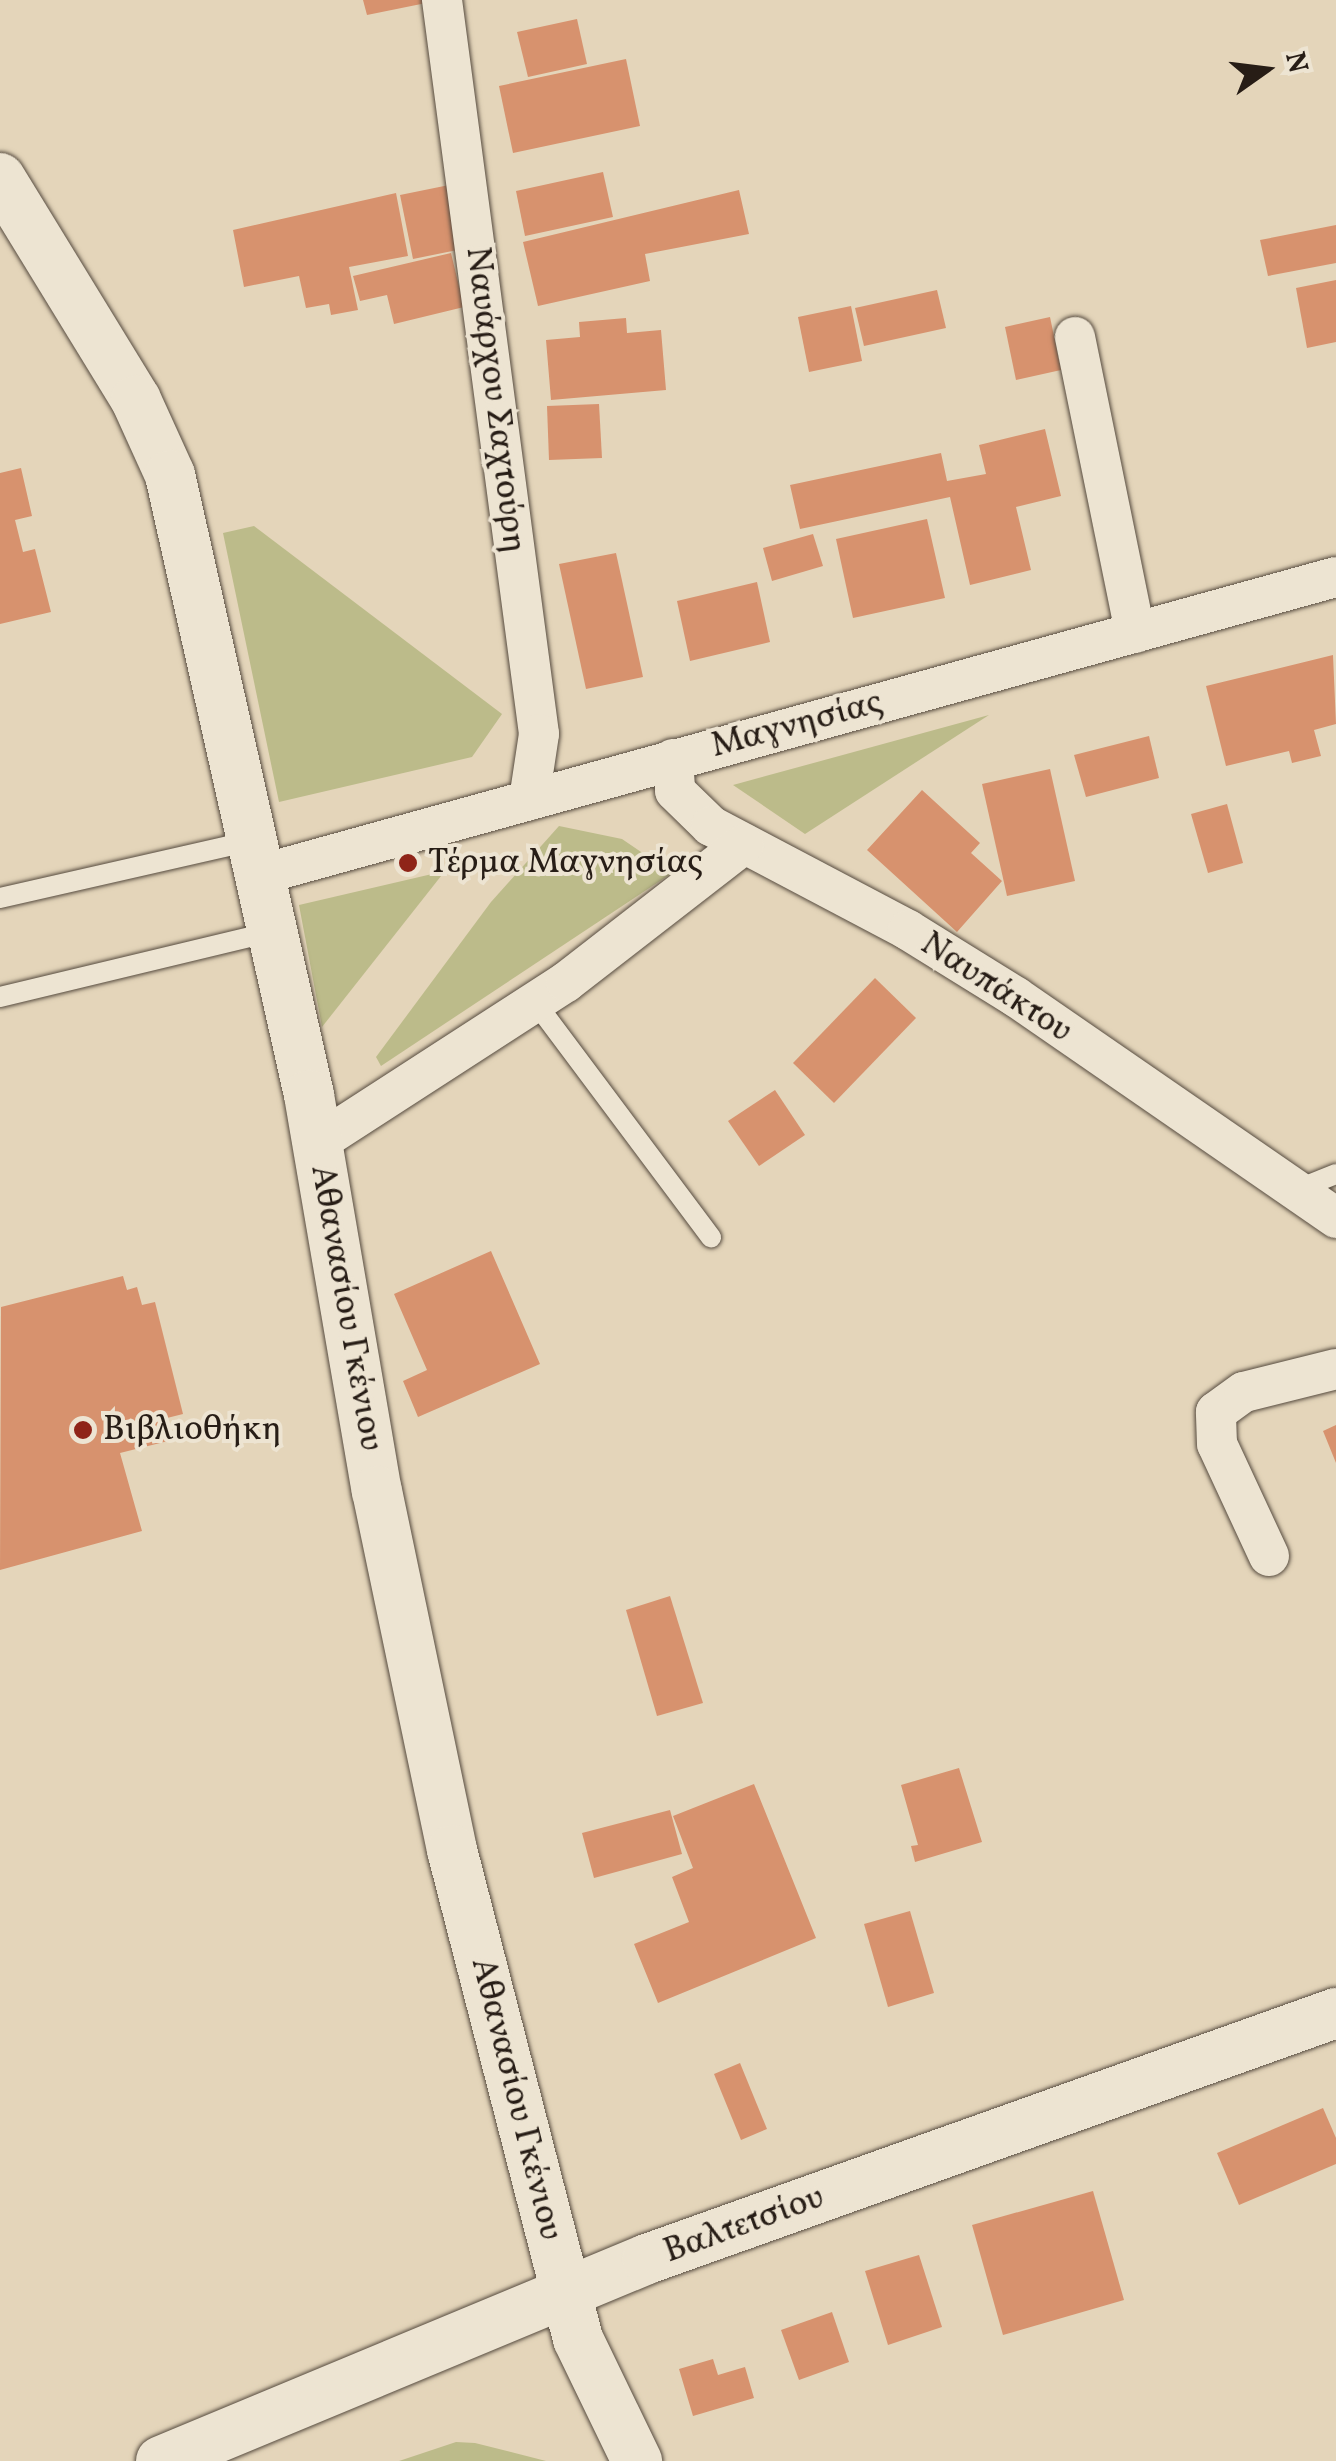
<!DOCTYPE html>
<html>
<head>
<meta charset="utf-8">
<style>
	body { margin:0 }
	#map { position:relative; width:1336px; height:2461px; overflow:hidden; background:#e4d5ba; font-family:Vollkorn,serif }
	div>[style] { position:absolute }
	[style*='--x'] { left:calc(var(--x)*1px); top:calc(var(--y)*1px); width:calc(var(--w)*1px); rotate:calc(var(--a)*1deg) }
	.green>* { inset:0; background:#bcbb8a }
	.building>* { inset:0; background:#d7926e }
	.roads { filter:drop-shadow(0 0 2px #564b3f) drop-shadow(0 0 2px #564b3f) }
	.service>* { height:20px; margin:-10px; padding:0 10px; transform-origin:10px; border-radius:10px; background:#ede4d2 }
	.minor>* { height:40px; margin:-20px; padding:0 20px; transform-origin:20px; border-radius:20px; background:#ede4d2 }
	.tertiary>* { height:50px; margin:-25px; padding:0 25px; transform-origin:25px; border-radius:25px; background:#ede4d2 }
	.dots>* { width:28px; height:28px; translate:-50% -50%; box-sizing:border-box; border:5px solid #ede4d2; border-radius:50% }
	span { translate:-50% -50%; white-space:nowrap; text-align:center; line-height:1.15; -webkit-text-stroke:8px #ede4d2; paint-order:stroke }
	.street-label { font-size:35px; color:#271d16 }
	.poi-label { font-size:35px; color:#271d16 }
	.left { translate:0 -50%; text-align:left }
	.north { position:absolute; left:1216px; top:20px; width:100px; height:100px; -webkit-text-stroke:8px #ede4d2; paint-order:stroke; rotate:76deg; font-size:28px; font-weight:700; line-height:40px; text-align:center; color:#271d16 }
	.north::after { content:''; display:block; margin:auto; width:35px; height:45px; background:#271d16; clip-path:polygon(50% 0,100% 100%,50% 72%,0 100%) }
</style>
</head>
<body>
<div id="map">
	<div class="green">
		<i style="clip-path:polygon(254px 526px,502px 714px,472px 757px,279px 802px,223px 533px)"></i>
		<i style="clip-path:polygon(989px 715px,805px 834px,733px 785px)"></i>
		<i style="clip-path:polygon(559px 826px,622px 839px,672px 873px,381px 1066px,376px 1057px,491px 902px)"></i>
		<i style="clip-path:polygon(445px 871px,322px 1027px,299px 905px)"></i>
		<i style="clip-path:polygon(456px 2442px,475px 2443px,546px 2461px,399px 2461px)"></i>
	</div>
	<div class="building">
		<i style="clip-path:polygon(363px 0,431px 0,431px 2px,367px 15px)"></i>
		<i style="clip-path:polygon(577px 19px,587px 64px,528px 77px,517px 32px)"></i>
		<i style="clip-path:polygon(626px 59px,640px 126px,513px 153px,499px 86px)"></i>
		<i style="clip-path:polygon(603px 172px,613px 217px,525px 236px,516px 191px)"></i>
		<i style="clip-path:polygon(459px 183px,472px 247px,413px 259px,400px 195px)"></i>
		<i style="clip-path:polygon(739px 190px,749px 234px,645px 254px,650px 281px,538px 306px,523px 242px)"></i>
		<i style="clip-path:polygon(396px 193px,408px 256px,349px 267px,358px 310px,331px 315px,329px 304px,306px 308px,299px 276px,244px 287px,233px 230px)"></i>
		<i style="clip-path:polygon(1336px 225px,1336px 263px,1268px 276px,1260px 240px)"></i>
		<i style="clip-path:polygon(451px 253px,464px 307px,394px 324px,387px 295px,360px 301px,353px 276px)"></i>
		<i style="clip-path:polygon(1336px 280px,1336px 342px,1307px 348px,1296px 288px)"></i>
		<i style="clip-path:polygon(937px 290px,946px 328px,864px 346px,855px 308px)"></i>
		<i style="clip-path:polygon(851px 306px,862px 361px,809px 372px,798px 317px)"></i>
		<i style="clip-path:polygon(1050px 317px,1061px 370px,1016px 380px,1005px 327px)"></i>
		<i style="clip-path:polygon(626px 318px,627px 333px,661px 330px,666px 390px,551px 400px,546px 340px,580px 337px,579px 322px)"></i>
		<i style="clip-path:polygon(599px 404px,602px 458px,549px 460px,547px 406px)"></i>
		<i style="clip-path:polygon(1045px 429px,1061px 496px,1016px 507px,1031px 570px,970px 585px,950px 497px,800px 529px,790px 485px,941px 453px,947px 481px,986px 474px,979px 445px)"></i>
		<i style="clip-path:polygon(21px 468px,32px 516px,15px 520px,23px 552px,35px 549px,51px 612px,0 624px,0 473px)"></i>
		<i style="clip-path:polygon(927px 519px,945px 598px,853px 618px,836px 539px)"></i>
		<i style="clip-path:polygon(813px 534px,823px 566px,772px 581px,763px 548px)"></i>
		<i style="clip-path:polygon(616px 553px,643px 677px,586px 689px,559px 564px)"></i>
		<i style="clip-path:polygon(757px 582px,770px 642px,690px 661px,677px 601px)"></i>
		<i style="clip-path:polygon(1333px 655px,1336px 724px,1314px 730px,1321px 756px,1292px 763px,1289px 751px,1226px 766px,1206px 686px)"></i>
		<i style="clip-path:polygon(1149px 736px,1159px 778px,1086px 797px,1074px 755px)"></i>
		<i style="clip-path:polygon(1050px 769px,1075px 881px,1007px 896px,982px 784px)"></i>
		<i style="clip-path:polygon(922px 790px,980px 843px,971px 853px,1002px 881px,957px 932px,867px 850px)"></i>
		<i style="clip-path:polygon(1227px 804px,1243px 863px,1208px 873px,1191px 814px)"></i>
		<i style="clip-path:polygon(875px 978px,916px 1018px,834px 1103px,793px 1063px)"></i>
		<i style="clip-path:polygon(775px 1090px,805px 1135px,759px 1166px,728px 1121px)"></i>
		<i style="clip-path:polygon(491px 1251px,540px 1364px,418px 1417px,403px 1381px,427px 1370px,394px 1294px)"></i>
		<i style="clip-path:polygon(123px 1276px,127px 1290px,137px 1287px,142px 1305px,155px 1302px,183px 1414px,163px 1419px,168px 1441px,120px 1453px,142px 1531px,0 1570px,1px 1307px)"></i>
		<i style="clip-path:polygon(1336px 1425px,1336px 1463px,1323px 1431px)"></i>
		<i style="clip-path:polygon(670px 1596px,703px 1703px,657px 1716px,626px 1610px)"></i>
		<i style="clip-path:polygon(959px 1768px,982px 1842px,915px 1862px,911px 1846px,918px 1845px,901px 1785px)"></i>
		<i style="clip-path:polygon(754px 1784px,816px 1938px,658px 2003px,634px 1944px,689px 1922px,672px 1877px,693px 1868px,673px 1816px)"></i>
		<i style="clip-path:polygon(670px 1810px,682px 1854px,594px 1878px,582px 1833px)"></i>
		<i style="clip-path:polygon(910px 1911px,934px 1993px,888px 2007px,864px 1924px)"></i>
		<i style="clip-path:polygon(740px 2063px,767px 2129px,741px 2140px,714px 2074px)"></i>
		<i style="clip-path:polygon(1323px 2108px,1336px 2138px,1336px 2164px,1239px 2205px,1217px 2153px)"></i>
		<i style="clip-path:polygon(1093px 2191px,1124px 2300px,1003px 2335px,972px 2225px)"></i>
		<i style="clip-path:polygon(919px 2255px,942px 2327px,888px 2345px,865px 2271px)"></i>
		<i style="clip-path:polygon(832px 2312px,849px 2362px,799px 2380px,781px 2330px)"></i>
		<i style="clip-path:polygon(713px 2359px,718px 2375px,745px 2367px,754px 2398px,693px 2416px,679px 2369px)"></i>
	</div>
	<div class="roads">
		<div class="service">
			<i style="--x:0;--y:898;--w:257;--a:-12.8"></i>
			<i style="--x:0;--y:997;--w:279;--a:-13.5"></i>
			<i style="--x:535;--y:1002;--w:294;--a:53.2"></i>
			<i style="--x:1296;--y:1190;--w:43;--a:-21.8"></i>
		</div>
		<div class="minor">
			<i style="--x:442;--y:0;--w:740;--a:82.47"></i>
			<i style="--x:539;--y:734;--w:67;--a:98.6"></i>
			<i style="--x:1075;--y:337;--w:302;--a:78.5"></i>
			<i style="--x:673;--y:759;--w:32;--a:86"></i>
			<i style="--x:675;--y:791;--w:50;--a:44.2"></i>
			<i style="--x:711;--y:826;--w:223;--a:27.8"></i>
			<i style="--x:908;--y:930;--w:127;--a:31.8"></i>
			<i style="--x:1016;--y:997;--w:389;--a:34.6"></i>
			<i style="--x:259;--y:875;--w:1117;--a:-15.47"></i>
			<i style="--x:317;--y:1143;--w:297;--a:-32.9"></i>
			<i style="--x:566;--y:982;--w:225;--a:-37.8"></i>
			<i style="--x:1269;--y:1556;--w:123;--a:-114.9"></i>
			<i style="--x:1217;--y:1444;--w:32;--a:-92"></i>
			<i style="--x:1216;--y:1412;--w:34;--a:-36"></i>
			<i style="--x:1244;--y:1392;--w:95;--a:-14"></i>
		</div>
		<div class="tertiary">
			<i style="--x:0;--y:178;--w:260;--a:58.5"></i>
			<i style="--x:136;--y:400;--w:82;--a:65.6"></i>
			<i style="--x:170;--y:475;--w:635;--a:77.36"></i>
			<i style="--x:309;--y:1095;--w:402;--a:80.3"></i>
			<i style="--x:377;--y:1491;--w:367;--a:78.2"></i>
			<i style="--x:452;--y:1850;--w:505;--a:75.55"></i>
			<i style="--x:578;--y:2339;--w:136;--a:64.2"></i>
			<i style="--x:161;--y:2461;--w:526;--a:-22.57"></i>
			<i style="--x:647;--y:2259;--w:732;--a:-19.65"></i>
		</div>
	</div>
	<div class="dots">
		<i style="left:408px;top:863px;background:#8f2418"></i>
		<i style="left:83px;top:1430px;background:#8f2418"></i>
	</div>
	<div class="street-label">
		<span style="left:495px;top:400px;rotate:83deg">Ναυάρχου Σαχτούρη</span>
		<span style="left:797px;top:725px;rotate:-15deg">Μαγνησίας</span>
		<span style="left:996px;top:988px;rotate:33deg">Ναυπάκτου</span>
		<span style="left:346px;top:1308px;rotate:80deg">Αθανασίου Γκένιου</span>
		<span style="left:516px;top:2099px;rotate:76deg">Αθανασίου Γκένιου</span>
		<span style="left:744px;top:2225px;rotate:-20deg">Βαλτετσίου</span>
	</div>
	<div class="poi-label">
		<span class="left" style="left:428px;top:863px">Τέρμα Μαγνησίας</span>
		<span class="left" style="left:103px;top:1430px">Βιβλιοθήκη</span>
	</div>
	<div class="north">N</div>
</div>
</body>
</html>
